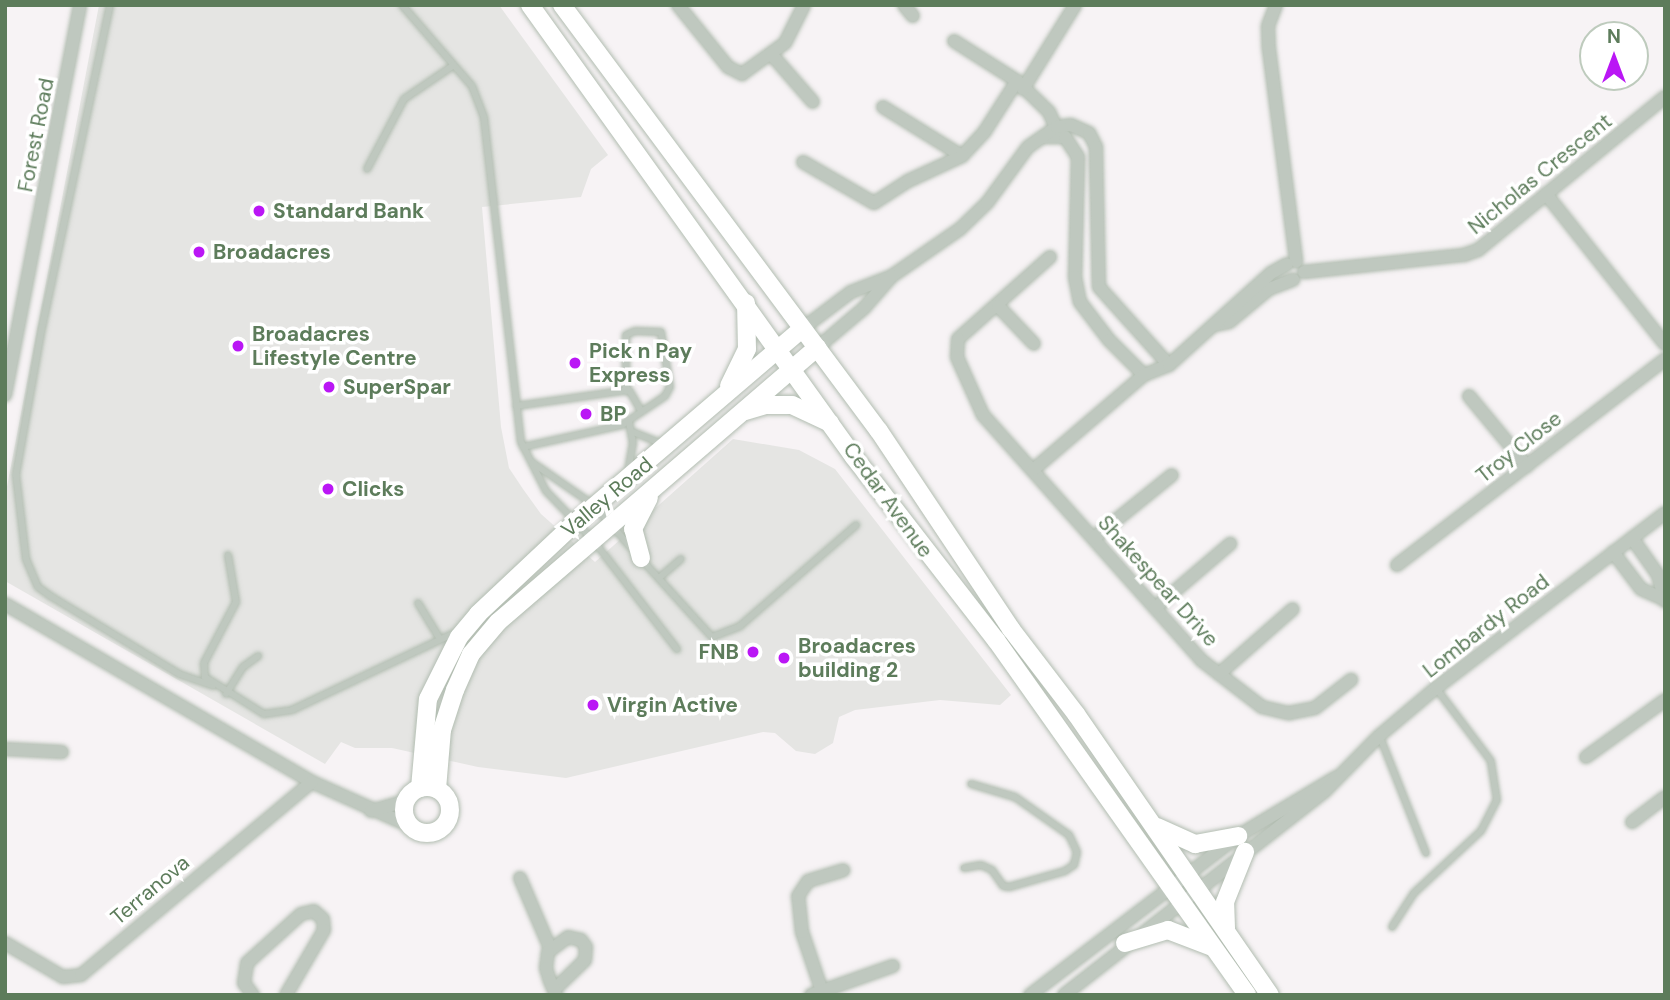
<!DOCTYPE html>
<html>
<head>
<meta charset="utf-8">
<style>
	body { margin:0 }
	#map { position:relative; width:1670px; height:1000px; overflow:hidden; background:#f7f3f5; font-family:"DM Sans",sans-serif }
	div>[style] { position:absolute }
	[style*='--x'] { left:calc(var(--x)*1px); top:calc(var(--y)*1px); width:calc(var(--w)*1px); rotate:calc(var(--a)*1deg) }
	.built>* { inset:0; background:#e5e5e3 }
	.roads { filter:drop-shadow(0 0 2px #b2bdb1) drop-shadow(0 0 2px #b2bdb1) }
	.lane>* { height:6px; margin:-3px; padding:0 3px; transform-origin:3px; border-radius:3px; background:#bfc8bf }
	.street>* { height:12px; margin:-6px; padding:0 6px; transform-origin:6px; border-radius:6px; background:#bfc8bf }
	.secondary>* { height:18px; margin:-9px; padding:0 9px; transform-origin:9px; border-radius:9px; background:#fff }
	.secondary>.ring { margin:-9px; padding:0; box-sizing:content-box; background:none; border:18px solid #fff; border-radius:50% }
	.dots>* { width:19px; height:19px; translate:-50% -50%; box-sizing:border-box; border:4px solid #fff; border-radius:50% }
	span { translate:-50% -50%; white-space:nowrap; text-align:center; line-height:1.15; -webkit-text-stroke:7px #fff; paint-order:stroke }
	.street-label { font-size:21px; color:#5d7c5b }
	.poi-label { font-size:21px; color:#5d7c5b; font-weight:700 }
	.left { translate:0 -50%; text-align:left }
	.right { translate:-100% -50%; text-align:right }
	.frame { position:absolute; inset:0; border:7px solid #5d7c5b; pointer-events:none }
	.north { position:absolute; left:1579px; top:21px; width:70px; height:70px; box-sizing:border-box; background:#fff; border:2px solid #becbbd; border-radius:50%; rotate:0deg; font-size:19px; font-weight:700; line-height:28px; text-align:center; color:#5d7c5b }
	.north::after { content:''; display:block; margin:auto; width:24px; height:32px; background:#ba16f5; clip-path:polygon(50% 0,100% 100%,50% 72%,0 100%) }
</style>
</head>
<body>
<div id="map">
	<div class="built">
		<i style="clip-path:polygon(99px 5px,499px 5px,608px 155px,591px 169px,581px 197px,482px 207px,501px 427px,509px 468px,523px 489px,541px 514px,595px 562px,733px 439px,799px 450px,835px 469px,1011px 695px,1000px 705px,940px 700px,855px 710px,839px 717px,833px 743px,815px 754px,796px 751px,775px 733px,763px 732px,566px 778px,478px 767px,392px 748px,355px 748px,341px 742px,325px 764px,5px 581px,5px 497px)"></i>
	</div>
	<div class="roads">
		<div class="lane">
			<i style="--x:110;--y:5;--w:329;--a:101.9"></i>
			<i style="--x:42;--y:327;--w:150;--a:100"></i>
			<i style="--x:16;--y:475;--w:85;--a:83.2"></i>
			<i style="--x:26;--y:559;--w:30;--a:67"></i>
			<i style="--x:38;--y:587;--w:17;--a:36"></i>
			<i style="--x:52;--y:597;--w:149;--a:31.2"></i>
			<i style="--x:179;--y:674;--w:36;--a:19"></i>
			<i style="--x:402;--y:5;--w:107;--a:49.2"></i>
			<i style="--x:472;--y:86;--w:34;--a:69"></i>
			<i style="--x:484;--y:118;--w:326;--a:83.5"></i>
			<i style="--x:521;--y:442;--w:55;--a:63"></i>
			<i style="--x:546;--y:491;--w:68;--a:46.2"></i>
			<i style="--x:593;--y:540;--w:138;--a:52.4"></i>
			<i style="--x:367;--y:169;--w:79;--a:-62.1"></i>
			<i style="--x:404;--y:99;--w:60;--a:-34.2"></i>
			<i style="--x:516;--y:406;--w:114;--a:-8.1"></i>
			<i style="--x:629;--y:390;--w:24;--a:60"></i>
			<i style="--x:633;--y:432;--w:32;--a:22"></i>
			<i style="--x:523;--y:447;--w:101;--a:-12.5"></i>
			<i style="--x:622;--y:425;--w:52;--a:-34"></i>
			<i style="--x:665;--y:396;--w:10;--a:-61"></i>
			<i style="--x:670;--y:387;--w:56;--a:-99.3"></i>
			<i style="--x:661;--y:332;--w:26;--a:-178"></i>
			<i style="--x:635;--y:331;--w:10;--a:156"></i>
			<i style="--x:626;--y:335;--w:56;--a:90"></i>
			<i style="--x:533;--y:463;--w:75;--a:34.7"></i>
			<i style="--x:595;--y:506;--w:57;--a:49.3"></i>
			<i style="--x:628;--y:471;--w:28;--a:-80"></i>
			<i style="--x:633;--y:443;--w:21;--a:-101"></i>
			<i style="--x:228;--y:555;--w:48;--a:80.3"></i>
			<i style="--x:236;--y:602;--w:69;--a:117.7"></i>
			<i style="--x:204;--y:663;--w:14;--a:86"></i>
			<i style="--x:205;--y:677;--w:70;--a:32.1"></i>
			<i style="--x:264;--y:714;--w:28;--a:-8"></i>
			<i style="--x:292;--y:710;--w:182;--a:-25.4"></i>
			<i style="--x:642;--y:560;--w:104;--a:47.7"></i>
			<i style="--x:712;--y:637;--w:30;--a:-21"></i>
			<i style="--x:740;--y:626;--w:154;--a:-41"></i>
			<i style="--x:659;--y:578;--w:29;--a:-41"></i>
			<i style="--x:418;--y:603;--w:42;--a:58.6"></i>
			<i style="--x:226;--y:694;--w:32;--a:-58"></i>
			<i style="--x:243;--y:667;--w:19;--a:-36"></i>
			<i style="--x:1380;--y:737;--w:125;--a:68.4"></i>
			<i style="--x:964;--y:868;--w:17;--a:-10"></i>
			<i style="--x:981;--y:865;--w:12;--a:24"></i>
			<i style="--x:992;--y:870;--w:19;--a:55"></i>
			<i style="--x:1003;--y:886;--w:6;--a:9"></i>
			<i style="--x:1009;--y:887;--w:58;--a:-15.9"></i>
			<i style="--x:1065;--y:871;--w:11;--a:-34"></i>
			<i style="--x:1074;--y:865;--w:13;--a:-77"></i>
			<i style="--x:1077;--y:852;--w:19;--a:-115"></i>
			<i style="--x:1069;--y:835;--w:66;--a:-144.9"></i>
			<i style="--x:1015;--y:797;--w:46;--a:-163.5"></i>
			<i style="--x:1392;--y:927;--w:40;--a:-57.1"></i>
			<i style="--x:1414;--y:893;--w:91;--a:-42.8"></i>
			<i style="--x:1481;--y:831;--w:35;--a:-63"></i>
			<i style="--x:1497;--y:800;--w:39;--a:-99"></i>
			<i style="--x:1491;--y:761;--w:91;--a:-127"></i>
		</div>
		<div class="street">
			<i style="--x:678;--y:5;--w:80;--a:51.1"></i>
			<i style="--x:728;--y:67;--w:16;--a:27"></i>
			<i style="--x:742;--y:74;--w:53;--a:-35.8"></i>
			<i style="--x:785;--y:43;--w:42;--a:-63.4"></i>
			<i style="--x:904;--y:5;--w:14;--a:51"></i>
			<i style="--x:1276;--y:5;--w:22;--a:111"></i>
			<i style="--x:1268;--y:26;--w:23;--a:88"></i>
			<i style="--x:1269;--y:49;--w:214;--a:82.7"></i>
			<i style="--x:954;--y:41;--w:75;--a:32.4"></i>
			<i style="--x:1017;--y:81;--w:45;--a:44.1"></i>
			<i style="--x:1049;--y:112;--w:22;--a:66"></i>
			<i style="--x:772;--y:55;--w:62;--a:48.9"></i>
			<i style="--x:1023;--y:89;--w:99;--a:-58.2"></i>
			<i style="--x:883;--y:107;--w:93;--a:31.8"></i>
			<i style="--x:962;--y:156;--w:34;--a:-47"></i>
			<i style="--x:985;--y:131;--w:59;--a:-57.4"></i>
			<i style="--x:1043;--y:137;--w:22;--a:0"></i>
			<i style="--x:1065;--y:137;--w:24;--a:57"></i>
			<i style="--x:1078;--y:157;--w:120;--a:91.4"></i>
			<i style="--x:1075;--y:277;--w:25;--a:79"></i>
			<i style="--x:1080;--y:302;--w:48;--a:52.7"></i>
			<i style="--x:1109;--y:340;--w:49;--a:45"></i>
			<i style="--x:803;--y:162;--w:82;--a:30"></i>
			<i style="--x:874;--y:203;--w:40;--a:-32.9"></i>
			<i style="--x:908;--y:181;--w:60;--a:-24.8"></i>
			<i style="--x:1546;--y:194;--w:191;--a:51.6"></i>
			<i style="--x:1050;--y:257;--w:123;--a:138.3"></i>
			<i style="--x:958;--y:339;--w:18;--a:93"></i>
			<i style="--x:957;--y:357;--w:64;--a:65.9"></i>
			<i style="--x:983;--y:415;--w:328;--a:48.3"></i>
			<i style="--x:1201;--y:660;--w:77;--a:37.6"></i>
			<i style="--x:1262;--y:707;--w:28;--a:13"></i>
			<i style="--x:1289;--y:713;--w:26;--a:-11"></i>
			<i style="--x:1315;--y:708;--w:46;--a:-37.9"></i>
			<i style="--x:1304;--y:272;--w:161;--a:-6.1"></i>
			<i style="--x:1464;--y:255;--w:15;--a:-20"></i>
			<i style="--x:1478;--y:250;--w:242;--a:-39.3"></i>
			<i style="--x:998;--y:306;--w:52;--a:46.5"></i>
			<i style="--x:1215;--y:325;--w:14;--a:-12"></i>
			<i style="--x:1229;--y:322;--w:52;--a:-39.5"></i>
			<i style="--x:1269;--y:289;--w:26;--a:-21"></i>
			<i style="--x:802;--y:329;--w:61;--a:-37.1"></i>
			<i style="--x:851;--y:292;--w:44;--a:-21.3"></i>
			<i style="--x:892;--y:276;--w:83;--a:-34.7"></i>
			<i style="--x:960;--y:229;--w:37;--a:-44"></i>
			<i style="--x:987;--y:203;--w:69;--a:-53.8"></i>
			<i style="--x:1028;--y:147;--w:35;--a:-35"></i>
			<i style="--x:1057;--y:127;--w:14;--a:-8"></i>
			<i style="--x:1071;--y:125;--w:20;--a:24"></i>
			<i style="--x:1089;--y:133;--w:16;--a:63"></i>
			<i style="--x:1096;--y:147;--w:140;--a:88.8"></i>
			<i style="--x:1099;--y:287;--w:105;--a:48.1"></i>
			<i style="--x:817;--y:348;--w:62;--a:-40.4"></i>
			<i style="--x:864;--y:308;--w:43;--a:-48.8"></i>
			<i style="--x:5;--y:395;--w:397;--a:-79.1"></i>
			<i style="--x:1469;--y:396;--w:91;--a:50.4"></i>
			<i style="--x:1033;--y:470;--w:146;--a:-40.6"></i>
			<i style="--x:1144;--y:375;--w:27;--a:-22"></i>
			<i style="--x:1169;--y:365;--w:137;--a:-42"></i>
			<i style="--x:1271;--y:273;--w:18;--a:-29"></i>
			<i style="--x:1094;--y:538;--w:100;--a:-38.9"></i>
			<i style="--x:1632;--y:538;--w:45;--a:54.9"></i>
			<i style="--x:1658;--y:575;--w:27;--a:75"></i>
			<i style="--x:1613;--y:552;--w:46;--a:52.9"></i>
			<i style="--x:1641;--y:589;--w:24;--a:24"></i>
			<i style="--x:1397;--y:565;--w:338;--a:-37.5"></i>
			<i style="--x:5;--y:604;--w:355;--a:30.1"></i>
			<i style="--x:312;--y:782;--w:110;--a:24.2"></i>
			<i style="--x:1155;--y:608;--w:99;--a:-40.5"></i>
			<i style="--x:1219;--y:674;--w:98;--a:-41.3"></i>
			<i style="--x:5;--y:749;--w:57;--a:3"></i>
			<i style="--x:1586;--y:757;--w:97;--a:-35.8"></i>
			<i style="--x:371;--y:811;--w:36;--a:-16"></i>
			<i style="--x:1632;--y:822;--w:41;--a:-37.1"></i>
			<i style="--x:520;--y:878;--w:76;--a:66.8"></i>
			<i style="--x:5;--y:943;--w:67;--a:30.4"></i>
			<i style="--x:63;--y:977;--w:18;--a:-6"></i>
			<i style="--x:81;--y:975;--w:301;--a:-39.9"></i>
			<i style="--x:554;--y:990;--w:43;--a:-44.1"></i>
			<i style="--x:585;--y:960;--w:13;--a:-86"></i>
			<i style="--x:586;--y:947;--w:9;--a:-126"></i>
			<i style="--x:581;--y:940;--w:13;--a:-167"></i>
			<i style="--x:568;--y:937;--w:25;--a:143"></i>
			<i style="--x:548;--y:952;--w:16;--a:97"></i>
			<i style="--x:546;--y:968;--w:14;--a:73"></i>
			<i style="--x:550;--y:981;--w:15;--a:67"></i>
			<i style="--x:822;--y:991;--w:62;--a:-108.7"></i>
			<i style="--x:802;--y:932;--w:36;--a:-96"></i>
			<i style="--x:798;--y:896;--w:18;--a:-56"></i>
			<i style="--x:808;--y:881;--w:37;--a:-17"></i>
			<i style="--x:253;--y:995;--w:15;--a:-127"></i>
			<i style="--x:244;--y:983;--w:20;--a:-81"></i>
			<i style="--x:247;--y:963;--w:73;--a:-42.2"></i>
			<i style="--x:301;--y:914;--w:13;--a:-13"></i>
			<i style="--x:314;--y:911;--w:12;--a:42"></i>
			<i style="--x:323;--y:919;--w:11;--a:85"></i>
			<i style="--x:324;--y:930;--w:75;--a:120.3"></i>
			<i style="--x:811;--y:995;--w:87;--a:-19.5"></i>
			<i style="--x:1030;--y:995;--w:262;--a:-37.4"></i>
			<i style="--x:1238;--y:836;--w:114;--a:-31"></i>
			<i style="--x:1064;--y:995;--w:331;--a:-38"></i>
			<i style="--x:1325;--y:791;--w:77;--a:-45.5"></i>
			<i style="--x:1379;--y:736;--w:75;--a:-40.1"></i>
			<i style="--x:1436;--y:688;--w:288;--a:-37.4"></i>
		</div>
		<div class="secondary">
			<i style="--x:530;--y:5;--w:556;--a:54.37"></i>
			<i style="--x:854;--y:457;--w:232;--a:52.2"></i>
			<i style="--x:996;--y:640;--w:435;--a:54.7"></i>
			<i style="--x:562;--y:5;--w:531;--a:53.35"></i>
			<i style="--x:879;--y:431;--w:238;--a:56.3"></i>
			<i style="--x:1011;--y:629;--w:107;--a:52.6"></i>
			<i style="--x:1076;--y:714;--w:341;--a:55.4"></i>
			<i style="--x:729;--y:386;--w:41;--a:-64.1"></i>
			<i style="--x:747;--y:349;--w:46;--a:-91.2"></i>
			<i style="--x:745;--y:411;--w:22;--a:-16"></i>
			<i style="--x:766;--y:405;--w:26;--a:0"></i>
			<i style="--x:792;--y:405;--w:42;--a:25.3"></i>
			<i style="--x:641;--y:558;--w:30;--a:-105"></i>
			<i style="--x:633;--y:529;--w:35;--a:-63"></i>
			<i class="ring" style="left:404px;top:787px;width:28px;height:28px"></i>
			<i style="--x:420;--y:788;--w:89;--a:-84.9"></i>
			<i style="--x:428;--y:699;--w:69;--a:-63.4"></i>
			<i style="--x:459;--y:637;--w:30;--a:-50"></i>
			<i style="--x:478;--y:614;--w:136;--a:-43.2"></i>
			<i style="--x:577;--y:521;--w:296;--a:-40.5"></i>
			<i style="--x:437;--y:789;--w:59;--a:-85.2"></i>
			<i style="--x:442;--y:730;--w:42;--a:-72"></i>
			<i style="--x:455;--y:690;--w:39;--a:-66"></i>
			<i style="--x:471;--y:654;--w:42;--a:-49.8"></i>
			<i style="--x:498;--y:622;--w:421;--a:-40.7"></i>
			<i style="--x:1157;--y:827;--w:42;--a:24.1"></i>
			<i style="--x:1195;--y:844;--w:44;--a:-10.5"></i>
			<i style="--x:1226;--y:928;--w:26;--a:-92"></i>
			<i style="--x:1225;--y:902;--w:54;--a:-68.2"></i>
			<i style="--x:1125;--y:943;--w:45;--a:-16.8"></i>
			<i style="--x:1168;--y:930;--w:47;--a:21.1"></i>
		</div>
	</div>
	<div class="dots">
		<i style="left:259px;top:211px;background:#ba16f5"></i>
		<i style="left:199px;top:252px;background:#ba16f5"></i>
		<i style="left:238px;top:346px;background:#ba16f5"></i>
		<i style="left:575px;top:363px;background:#ba16f5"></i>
		<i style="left:329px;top:387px;background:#ba16f5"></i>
		<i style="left:586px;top:414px;background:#ba16f5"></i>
		<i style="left:328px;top:489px;background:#ba16f5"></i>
		<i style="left:753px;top:652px;background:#ba16f5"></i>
		<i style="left:784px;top:658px;background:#ba16f5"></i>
		<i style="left:593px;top:705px;background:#ba16f5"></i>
	</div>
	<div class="street-label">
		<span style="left:36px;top:135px;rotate:-79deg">Forest Road</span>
		<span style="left:1540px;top:174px;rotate:-39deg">Nicholas Crescent</span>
		<span style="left:1519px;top:447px;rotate:-38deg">Troy Close</span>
		<span style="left:607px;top:497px;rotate:-40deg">Valley Road</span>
		<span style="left:888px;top:500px;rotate:54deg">Cedar Avenue</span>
		<span style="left:1158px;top:581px;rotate:48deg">Shakespear Drive</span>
		<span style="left:1486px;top:626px;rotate:-38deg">Lombardy Road</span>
		<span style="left:150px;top:890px;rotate:-40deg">Terranova</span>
	</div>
	<div class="poi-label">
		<span class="left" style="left:273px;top:211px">Standard Bank</span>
		<span class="left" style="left:213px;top:252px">Broadacres</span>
		<span class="left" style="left:252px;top:346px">Broadacres<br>Lifestyle Centre</span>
		<span class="left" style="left:589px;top:363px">Pick n Pay<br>Express</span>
		<span class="left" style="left:343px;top:387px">SuperSpar</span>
		<span class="left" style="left:600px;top:414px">BP</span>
		<span class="left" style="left:342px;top:489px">Clicks</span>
		<span class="left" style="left:798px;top:658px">Broadacres<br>building 2</span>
		<span class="right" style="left:739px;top:652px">FNB</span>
		<span class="left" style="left:607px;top:705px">Virgin Active</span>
	</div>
	<div class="frame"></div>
	<div class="north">N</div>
</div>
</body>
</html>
